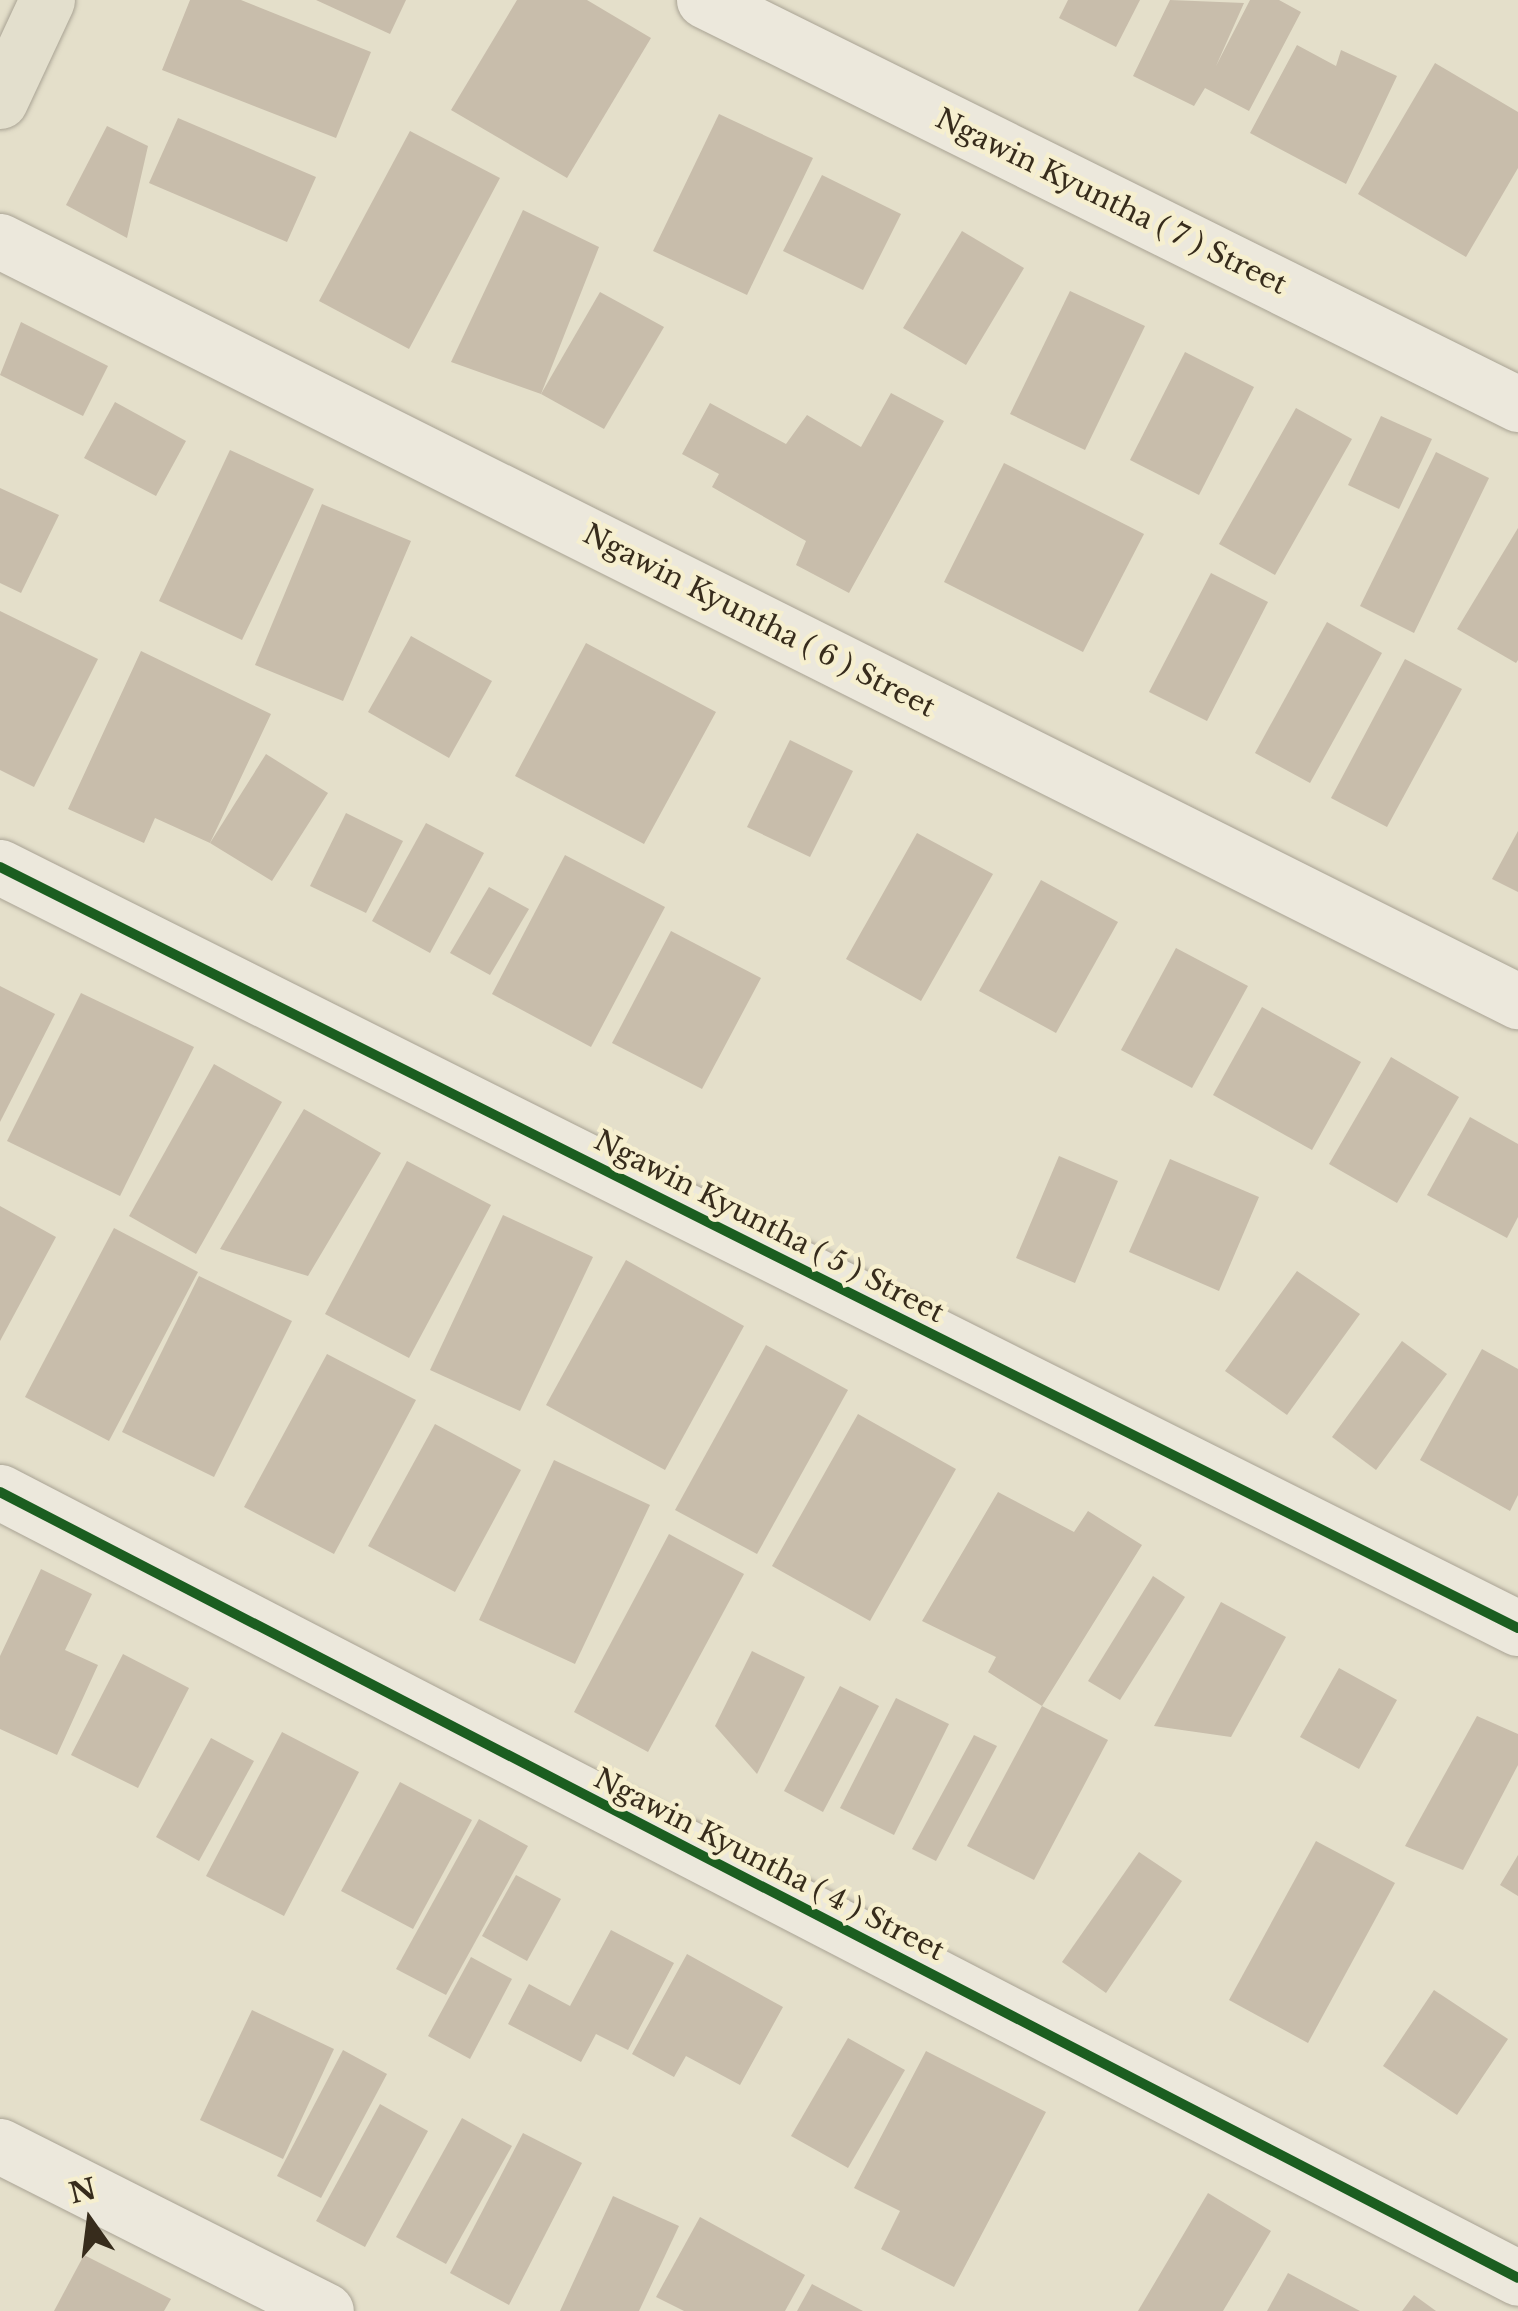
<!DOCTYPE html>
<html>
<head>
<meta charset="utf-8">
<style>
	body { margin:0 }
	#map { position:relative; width:1518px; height:2311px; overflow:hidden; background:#e4dfca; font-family:"Libre Baskerville",serif }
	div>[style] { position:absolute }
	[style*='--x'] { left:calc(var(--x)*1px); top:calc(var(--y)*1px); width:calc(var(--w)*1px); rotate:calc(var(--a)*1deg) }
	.building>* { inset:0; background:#c8bdab }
	.roads { filter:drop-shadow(0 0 2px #a9a394) drop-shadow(0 0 2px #a9a394) }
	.minor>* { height:55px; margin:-27.5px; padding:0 27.5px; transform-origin:27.5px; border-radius:27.5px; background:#ece8dc }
	.major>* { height:55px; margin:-27.5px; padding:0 27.5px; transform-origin:27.5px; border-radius:27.5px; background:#e3dfcd }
	.cycleway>* { height:10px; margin:-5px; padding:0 5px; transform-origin:5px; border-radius:5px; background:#1b5e20 }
	span { translate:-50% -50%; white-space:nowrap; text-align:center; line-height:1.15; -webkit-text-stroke:9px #f6efcf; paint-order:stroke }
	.street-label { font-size:28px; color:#372c1c }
	.north { position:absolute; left:40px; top:2171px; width:100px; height:100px; -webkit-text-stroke:8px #f6efcf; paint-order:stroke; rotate:346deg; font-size:28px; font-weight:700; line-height:40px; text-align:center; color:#372c1c }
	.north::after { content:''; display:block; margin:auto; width:35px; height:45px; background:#372c1c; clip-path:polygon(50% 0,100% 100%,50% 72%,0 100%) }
</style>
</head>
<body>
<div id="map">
	<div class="building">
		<i style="clip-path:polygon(190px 0,241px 0,371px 52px,336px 138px,162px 70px)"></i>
		<i style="clip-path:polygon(316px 0,406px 0,390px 34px)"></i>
		<i style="clip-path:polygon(517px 0,587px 0,651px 38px,567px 178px,451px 110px)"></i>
		<i style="clip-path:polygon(1068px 0,1140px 0,1116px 47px,1059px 18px)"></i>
		<i style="clip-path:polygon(1170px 0,1244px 3px,1216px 66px,1250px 0,1279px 0,1301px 12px,1249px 111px,1205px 88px,1194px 106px,1133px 76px)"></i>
		<i style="clip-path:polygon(1297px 45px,1336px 66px,1341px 50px,1397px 76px,1346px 184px,1250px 133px)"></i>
		<i style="clip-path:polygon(1435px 63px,1518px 112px,1518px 168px,1466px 257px,1358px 194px)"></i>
		<i style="clip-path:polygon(719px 114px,813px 158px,747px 295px,653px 251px)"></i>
		<i style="clip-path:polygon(178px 118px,316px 177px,287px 242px,149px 183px)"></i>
		<i style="clip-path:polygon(107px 126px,148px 146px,127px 238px,66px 205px)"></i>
		<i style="clip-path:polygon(410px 131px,500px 178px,409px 349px,319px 301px)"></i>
		<i style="clip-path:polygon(822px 175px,901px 214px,863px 290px,783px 251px)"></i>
		<i style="clip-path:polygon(523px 210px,599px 247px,541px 394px,451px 362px)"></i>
		<i style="clip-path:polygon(962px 231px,1024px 268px,966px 365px,903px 328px)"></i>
		<i style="clip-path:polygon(1070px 291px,1145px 326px,1085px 450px,1010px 414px)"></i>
		<i style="clip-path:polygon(600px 292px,664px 327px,604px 429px,541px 394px)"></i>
		<i style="clip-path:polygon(21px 322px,108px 366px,83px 416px,0 375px)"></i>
		<i style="clip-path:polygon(1185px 352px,1254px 387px,1199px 495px,1130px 460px)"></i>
		<i style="clip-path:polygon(891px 393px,944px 421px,849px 593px,796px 565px,806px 541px,712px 487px,719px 474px,682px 454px,710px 403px,786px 444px,807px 415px,861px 447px)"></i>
		<i style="clip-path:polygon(115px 402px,186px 441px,156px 496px,84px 458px)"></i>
		<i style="clip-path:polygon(1296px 408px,1352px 439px,1275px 575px,1219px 544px)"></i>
		<i style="clip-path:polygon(1381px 416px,1432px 439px,1399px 509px,1348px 485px)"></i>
		<i style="clip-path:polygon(230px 450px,314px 489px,242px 640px,159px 601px)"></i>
		<i style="clip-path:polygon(1436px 452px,1489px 478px,1414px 633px,1360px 606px)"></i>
		<i style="clip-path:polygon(1004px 463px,1144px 534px,1083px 652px,944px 582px)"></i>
		<i style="clip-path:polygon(0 488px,59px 515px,21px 593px,0 583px)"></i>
		<i style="clip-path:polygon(322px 504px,411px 541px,343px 701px,255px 665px)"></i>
		<i style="clip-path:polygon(1518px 528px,1518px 660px,1516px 663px,1457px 629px)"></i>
		<i style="clip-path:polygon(1211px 573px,1268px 602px,1207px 721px,1149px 692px)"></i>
		<i style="clip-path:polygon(0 611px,98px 659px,34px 787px,0 770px)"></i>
		<i style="clip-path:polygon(1327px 622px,1382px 653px,1310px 783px,1255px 753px)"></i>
		<i style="clip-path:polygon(411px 636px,492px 681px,449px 758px,368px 712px)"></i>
		<i style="clip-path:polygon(586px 643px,716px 712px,644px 844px,515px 776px)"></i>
		<i style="clip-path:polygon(141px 651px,271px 714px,210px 843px,155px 818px,144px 843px,68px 809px)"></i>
		<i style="clip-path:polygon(1405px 659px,1462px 689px,1387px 827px,1331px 798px)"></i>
		<i style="clip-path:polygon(790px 740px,853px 771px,810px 857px,747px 827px)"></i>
		<i style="clip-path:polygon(266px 754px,328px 793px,272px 881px,210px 843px)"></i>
		<i style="clip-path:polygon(346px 813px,403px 841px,366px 913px,310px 886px)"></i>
		<i style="clip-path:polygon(426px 823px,484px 853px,430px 953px,372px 921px)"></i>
		<i style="clip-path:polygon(1518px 831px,1518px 892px,1492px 879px)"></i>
		<i style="clip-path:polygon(917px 833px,993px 874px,921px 1001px,846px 959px)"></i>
		<i style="clip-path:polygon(565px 855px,665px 907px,591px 1047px,492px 994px)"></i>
		<i style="clip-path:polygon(1041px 880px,1118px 922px,1056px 1033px,979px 991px)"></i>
		<i style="clip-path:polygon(489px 887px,529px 909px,490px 975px,450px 953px)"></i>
		<i style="clip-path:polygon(671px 931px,761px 978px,702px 1089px,612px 1043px)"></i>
		<i style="clip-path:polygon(1176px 948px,1248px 986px,1192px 1088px,1121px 1050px)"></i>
		<i style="clip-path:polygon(0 986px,55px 1014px,0 1122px)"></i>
		<i style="clip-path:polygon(81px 993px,194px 1047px,120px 1196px,7px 1141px)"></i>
		<i style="clip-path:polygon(1262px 1007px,1361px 1062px,1312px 1150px,1213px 1095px)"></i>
		<i style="clip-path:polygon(1391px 1057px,1459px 1097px,1397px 1203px,1329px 1164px)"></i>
		<i style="clip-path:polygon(214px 1064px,282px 1102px,196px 1254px,129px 1216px)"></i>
		<i style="clip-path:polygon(304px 1109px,381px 1153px,308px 1276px,220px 1249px)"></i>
		<i style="clip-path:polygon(1470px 1117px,1518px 1144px,1518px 1217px,1507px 1238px,1427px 1195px)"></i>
		<i style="clip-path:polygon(1059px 1156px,1118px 1181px,1075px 1283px,1016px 1258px)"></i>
		<i style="clip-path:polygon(1170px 1159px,1259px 1197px,1219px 1291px,1129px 1252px)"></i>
		<i style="clip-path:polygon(407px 1161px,491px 1205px,409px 1358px,325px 1314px)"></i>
		<i style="clip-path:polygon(0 1206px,56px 1237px,0 1341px)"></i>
		<i style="clip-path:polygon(503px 1215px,593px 1257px,520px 1411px,430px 1370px)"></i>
		<i style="clip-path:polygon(114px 1228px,198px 1272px,109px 1441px,25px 1397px)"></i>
		<i style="clip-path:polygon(626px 1260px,744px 1326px,665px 1470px,546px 1405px)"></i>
		<i style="clip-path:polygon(1297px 1271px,1360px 1314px,1287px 1415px,1225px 1371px)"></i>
		<i style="clip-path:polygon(199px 1276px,292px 1321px,214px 1477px,122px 1432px)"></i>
		<i style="clip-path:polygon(1402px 1341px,1447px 1374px,1376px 1470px,1332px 1437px)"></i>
		<i style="clip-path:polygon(766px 1345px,848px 1390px,757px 1554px,675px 1510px)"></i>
		<i style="clip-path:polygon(1482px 1349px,1518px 1369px,1518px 1495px,1510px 1511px,1420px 1460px)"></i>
		<i style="clip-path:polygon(327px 1354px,416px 1400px,334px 1554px,244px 1507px)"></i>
		<i style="clip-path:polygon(858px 1414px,956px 1469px,870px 1621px,772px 1566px)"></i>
		<i style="clip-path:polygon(435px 1424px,521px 1470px,455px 1592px,368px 1546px)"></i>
		<i style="clip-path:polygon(554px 1460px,650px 1505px,575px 1664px,479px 1620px)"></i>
		<i style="clip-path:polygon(998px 1492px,1074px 1532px,1088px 1511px,1142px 1545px,1042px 1706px,988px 1672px,996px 1657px,922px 1621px)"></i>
		<i style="clip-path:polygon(669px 1534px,744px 1574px,648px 1752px,574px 1712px)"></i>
		<i style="clip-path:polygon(41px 1569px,92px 1594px,65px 1650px,98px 1665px,57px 1755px,0 1729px,0 1656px)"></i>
		<i style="clip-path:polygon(1153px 1576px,1185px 1597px,1120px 1700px,1088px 1681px)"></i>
		<i style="clip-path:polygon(1221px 1602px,1286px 1637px,1231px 1737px,1154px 1726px)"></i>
		<i style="clip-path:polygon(752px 1651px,805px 1677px,757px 1774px,715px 1726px)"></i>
		<i style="clip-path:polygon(123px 1654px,189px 1688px,138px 1788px,71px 1755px)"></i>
		<i style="clip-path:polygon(1339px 1668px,1397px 1700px,1359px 1769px,1300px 1737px)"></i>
		<i style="clip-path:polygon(840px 1686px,879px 1706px,823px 1812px,784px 1791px)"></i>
		<i style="clip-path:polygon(896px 1698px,949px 1724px,894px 1835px,840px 1808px)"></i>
		<i style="clip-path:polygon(1042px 1706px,1108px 1740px,1034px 1880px,967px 1846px)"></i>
		<i style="clip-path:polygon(1477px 1716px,1518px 1734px,1518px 1765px,1463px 1870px,1405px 1846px)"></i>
		<i style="clip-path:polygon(282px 1732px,359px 1772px,284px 1916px,206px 1876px)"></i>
		<i style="clip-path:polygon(974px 1735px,997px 1746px,936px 1861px,912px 1849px)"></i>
		<i style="clip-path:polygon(211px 1738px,254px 1761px,199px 1861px,156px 1837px)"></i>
		<i style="clip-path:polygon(400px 1782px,472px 1820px,413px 1929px,341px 1891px)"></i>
		<i style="clip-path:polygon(479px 1819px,528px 1846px,446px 1995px,396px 1969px)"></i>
		<i style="clip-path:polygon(1316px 1841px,1395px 1883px,1308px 2043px,1229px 2000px)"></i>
		<i style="clip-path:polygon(1139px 1852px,1182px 1881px,1106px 1993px,1062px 1962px)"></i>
		<i style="clip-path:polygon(1518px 1855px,1518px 1896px,1500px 1885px)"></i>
		<i style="clip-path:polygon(516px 1875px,561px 1899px,527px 1961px,482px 1936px)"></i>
		<i style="clip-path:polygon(611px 1930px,674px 1963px,628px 2050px,596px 2034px,581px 2062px,508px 2024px,529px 1984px,570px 2006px)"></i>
		<i style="clip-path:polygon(687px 1954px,783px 2007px,740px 2085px,686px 2056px,674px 2077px,632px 2054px)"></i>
		<i style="clip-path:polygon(471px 1957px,512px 1979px,470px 2059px,428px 2036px)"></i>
		<i style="clip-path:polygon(1434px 1990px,1508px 2039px,1457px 2115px,1383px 2066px)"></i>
		<i style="clip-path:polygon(252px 2010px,334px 2049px,283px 2159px,200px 2120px)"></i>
		<i style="clip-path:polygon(848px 2038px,905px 2070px,848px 2168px,791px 2136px)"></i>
		<i style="clip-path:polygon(343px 2050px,387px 2074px,321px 2198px,277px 2176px)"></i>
		<i style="clip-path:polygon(926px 2051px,1046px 2112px,954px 2287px,881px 2249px,900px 2211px,854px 2188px)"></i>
		<i style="clip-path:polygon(380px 2104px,428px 2131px,365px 2247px,316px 2221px)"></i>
		<i style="clip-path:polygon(462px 2118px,512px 2146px,446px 2264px,396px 2237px)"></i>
		<i style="clip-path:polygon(523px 2133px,582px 2163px,509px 2305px,450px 2273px)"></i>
		<i style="clip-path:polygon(1208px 2193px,1271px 2231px,1223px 2311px,1138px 2311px)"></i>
		<i style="clip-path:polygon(613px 2196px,679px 2226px,639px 2311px,560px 2311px)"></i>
		<i style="clip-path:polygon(700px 2217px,805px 2275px,785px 2311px,684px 2311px,656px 2297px)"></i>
		<i style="clip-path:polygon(84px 2255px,171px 2299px,164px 2311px,54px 2311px)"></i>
		<i style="clip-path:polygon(1288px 2273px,1360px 2311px,1267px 2311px)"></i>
		<i style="clip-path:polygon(812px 2284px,863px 2311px,797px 2311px)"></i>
		<i style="clip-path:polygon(1414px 2295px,1436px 2311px,1402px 2311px)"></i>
	</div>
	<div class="roads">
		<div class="minor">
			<i style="--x:704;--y:0;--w:909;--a:26.4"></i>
			<i style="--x:0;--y:241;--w:1698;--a:26.6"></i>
			<i style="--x:0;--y:867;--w:1698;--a:26.63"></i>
			<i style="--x:0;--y:1492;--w:1709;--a:27.37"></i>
			<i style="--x:0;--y:2146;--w:365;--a:26.8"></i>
		</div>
		<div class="major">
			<i style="--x:0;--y:101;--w:111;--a:-65"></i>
		</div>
	</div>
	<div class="cycleway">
		<i style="--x:0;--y:867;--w:1698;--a:26.63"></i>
		<i style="--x:0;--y:1492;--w:1709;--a:27.37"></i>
	</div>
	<div class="street-label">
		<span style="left:1111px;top:202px;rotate:26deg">Ngawin Kyuntha ( 7 ) Street</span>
		<span style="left:759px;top:621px;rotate:27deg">Ngawin Kyuntha ( 6 ) Street</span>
		<span style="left:769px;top:1227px;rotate:27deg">Ngawin Kyuntha ( 5 ) Street</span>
		<span style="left:769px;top:1865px;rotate:27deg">Ngawin Kyuntha ( 4 ) Street</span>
	</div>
	<div class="north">N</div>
</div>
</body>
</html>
